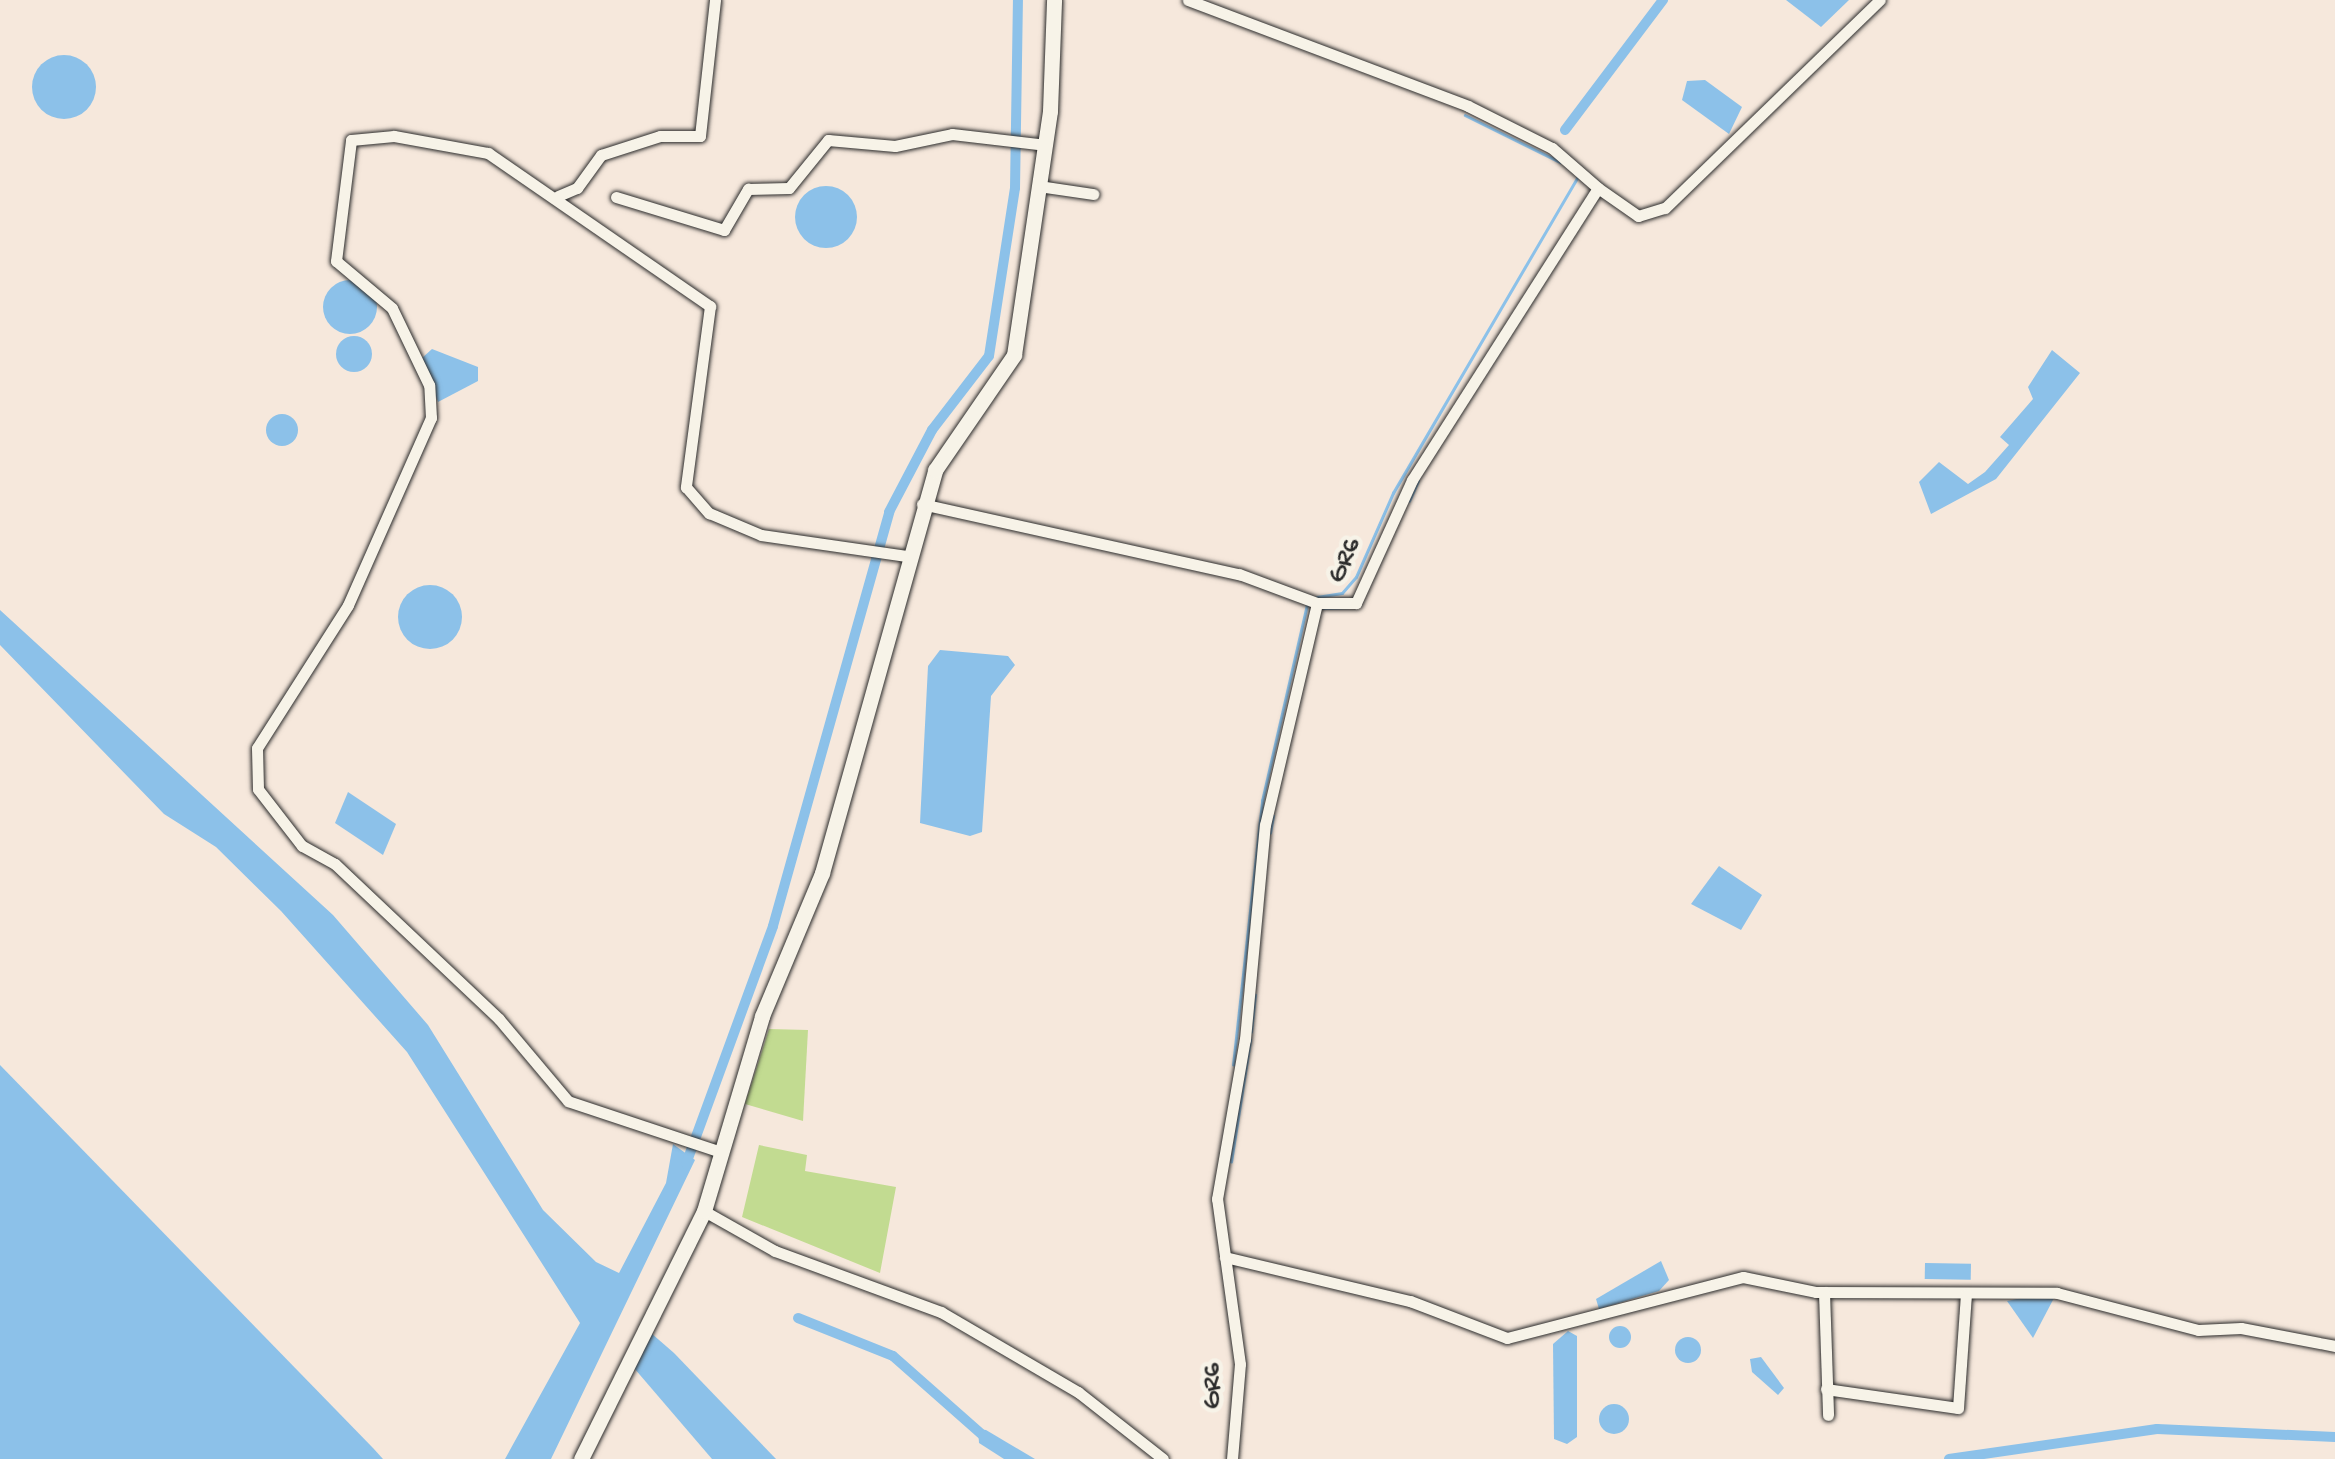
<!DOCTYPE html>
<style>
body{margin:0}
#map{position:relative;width:2335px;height:1459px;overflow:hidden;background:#f6e8dc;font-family:"Gochi Hand",sans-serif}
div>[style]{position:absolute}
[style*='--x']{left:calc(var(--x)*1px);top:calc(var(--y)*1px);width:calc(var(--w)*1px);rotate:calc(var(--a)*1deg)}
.green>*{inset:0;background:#c2db91}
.water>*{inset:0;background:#8cc1e9;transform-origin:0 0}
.round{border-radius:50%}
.stream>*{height:2.5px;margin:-1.25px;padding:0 1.25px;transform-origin:1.25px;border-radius:1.25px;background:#8cc1e9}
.canal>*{height:10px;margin:-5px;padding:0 5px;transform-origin:5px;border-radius:5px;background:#8cc1e9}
.roads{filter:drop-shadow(0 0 2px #2b2b2b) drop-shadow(0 0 2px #2b2b2b)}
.minor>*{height:11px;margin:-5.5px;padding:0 5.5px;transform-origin:5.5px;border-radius:5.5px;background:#f7f3e8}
.secondary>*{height:15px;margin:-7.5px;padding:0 7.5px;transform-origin:7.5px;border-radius:7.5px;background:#f7f3e8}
span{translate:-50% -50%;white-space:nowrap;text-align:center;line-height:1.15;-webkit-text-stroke:9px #f7f3e8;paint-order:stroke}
.street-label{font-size:28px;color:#2b2b2b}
</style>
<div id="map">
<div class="green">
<div style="clip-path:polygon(769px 1029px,808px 1030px,803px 1121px,745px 1104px)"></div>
<div style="clip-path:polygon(759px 1145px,807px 1155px,805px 1171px,896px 1187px,880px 1273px,742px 1217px)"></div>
</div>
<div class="water">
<div style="clip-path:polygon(1786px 0,1849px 0,1821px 27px)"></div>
<div class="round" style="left:32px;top:55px;width:64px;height:64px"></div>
<div style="clip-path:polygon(1705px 80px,1742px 107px,1729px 134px,1682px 100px,1687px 81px)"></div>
<div class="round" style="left:795px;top:186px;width:62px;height:62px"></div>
<div class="round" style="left:323px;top:280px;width:54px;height:54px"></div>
<div class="round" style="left:336px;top:336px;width:36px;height:36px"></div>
<div style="clip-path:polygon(432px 349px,478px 367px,478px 381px,438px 402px,422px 358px)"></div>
<div style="clip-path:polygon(2052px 350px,2080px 373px,1996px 479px,1931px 514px,1919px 482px,1939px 462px,1968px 484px,1985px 472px,2009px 445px,2000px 437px,2033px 399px,2028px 387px)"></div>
<div class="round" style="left:266px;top:414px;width:32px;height:32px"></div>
<div class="round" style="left:398px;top:585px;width:64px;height:64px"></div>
<div style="clip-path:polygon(0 610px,333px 915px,428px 1025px,543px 1210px,596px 1262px,619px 1273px,666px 1183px,673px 1144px,695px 1160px,551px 1459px,505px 1459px,580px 1323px,407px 1052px,281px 911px,216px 847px,164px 814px,0 645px)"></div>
<div style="clip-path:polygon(940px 650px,1008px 656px,1015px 665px,991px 696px,982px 832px,970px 836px,920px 823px,928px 666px)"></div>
<div style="clip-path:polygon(348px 792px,396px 824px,383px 855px,335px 823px)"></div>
<div style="clip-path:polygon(1719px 866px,1762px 895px,1741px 930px,1691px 904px)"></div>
<div style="clip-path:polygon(0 1065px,373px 1448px,383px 1459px,0 1459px)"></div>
<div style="clip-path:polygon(1661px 1261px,1669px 1280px,1659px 1291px,1599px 1309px,1596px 1299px)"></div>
<div style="left:1925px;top:1263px;width:46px;height:16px;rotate:1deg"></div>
<div style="clip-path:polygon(2047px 1293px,2054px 1298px,2033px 1338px,2007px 1301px)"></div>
<div class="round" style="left:1609px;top:1326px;width:22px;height:22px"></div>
<div style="clip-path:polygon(1568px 1331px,1577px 1336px,1577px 1437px,1567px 1444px,1554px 1439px,1553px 1344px)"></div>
<div style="clip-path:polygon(651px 1333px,674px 1353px,776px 1459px,712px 1459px,634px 1368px)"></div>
<div class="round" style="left:1675px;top:1337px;width:26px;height:26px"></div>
<div style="clip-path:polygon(1761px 1357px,1784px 1388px,1778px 1395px,1752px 1372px,1750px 1359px)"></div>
<div class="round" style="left:1599px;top:1404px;width:30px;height:30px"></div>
<div style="clip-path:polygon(978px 1429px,986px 1430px,1035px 1459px,1004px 1459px,979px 1443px)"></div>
</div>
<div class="stream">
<div style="--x:1465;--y:115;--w:106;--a:26.3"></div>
<div style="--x:1409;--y:501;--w:22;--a:-66"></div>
<div style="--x:1317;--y:597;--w:25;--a:-9"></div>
<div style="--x:1342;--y:593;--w:21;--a:-49"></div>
<div style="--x:1356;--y:577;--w:92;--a:-66.2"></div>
<div style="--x:1393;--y:493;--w:366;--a:-59.7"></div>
<div style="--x:1323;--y:608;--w:33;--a:-2"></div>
<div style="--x:1270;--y:833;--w:17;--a:-80"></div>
<div style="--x:1251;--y:1032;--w:37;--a:-84"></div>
<div style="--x:1233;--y:1065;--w:266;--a:-83.7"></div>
<div style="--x:1262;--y:801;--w:202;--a:-77.1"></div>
<div style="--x:1231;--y:1162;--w:123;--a:-81.1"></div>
</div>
<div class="canal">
<div style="--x:1565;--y:130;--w:163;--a:-53"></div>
<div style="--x:686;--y:1164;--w:253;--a:-69.9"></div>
<div style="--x:773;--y:926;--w:430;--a:-74.3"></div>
<div style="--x:889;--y:512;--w:93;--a:-62.3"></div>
<div style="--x:932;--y:430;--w:93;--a:-52.4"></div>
<div style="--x:989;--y:356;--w:170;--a:-81.2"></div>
<div style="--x:1015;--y:188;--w:188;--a:-89.1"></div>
<div style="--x:798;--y:1318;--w:102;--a:21.8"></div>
<div style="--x:893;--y:1356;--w:125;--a:41.4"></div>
<div style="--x:1949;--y:1459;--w:210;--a:-8.2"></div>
<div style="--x:2157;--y:1429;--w:178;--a:2.6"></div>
</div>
<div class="roads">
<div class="minor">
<div style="--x:1188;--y:0;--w:299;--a:20.7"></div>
<div style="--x:1468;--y:106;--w:94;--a:26.6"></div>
<div style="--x:1552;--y:148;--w:61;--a:41"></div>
<div style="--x:1039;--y:186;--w:55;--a:8.4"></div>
<div style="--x:558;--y:196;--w:21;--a:-23"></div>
<div style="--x:577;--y:188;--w:41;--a:-54"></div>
<div style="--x:601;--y:155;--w:62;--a:-17.9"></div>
<div style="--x:660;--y:136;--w:40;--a:0"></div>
<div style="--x:700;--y:136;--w:137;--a:-83.7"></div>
<div style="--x:616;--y:197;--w:113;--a:17"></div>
<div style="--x:724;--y:230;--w:48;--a:-59.7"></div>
<div style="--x:748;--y:189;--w:41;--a:-1.4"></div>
<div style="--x:789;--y:188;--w:62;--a:-50.9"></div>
<div style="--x:828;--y:140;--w:67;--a:5.1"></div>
<div style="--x:895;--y:146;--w:58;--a:-11.9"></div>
<div style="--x:952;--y:134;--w:95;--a:6.7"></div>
<div style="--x:922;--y:504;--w:325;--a:12.5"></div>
<div style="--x:1239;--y:574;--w:83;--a:20.4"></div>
<div style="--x:721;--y:1152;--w:161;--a:-161.6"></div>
<div style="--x:568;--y:1101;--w:107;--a:-130.1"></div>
<div style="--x:499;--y:1019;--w:226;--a:-136.6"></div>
<div style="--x:335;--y:864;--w:38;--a:-151"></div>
<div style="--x:302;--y:846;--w:72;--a:-127.7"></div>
<div style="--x:258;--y:789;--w:41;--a:-91.4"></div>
<div style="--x:257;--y:748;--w:169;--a:-57.5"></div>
<div style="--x:348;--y:605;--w:205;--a:-66.1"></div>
<div style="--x:431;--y:418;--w:33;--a:-93"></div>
<div style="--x:429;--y:385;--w:85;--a:-115.7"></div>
<div style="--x:392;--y:308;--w:73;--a:-140"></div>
<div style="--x:336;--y:261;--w:122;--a:-82.9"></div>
<div style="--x:351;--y:140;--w:43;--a:-5.3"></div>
<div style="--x:394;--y:136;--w:96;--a:10.3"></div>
<div style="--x:488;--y:153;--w:270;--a:34.6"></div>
<div style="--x:710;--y:306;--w:183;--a:97.6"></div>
<div style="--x:686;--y:487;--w:35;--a:49"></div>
<div style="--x:709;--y:513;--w:56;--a:22.9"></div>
<div style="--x:761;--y:535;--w:147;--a:8.2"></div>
<div style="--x:704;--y:1211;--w:81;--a:29.4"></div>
<div style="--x:775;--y:1251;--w:177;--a:20.2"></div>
<div style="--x:941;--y:1312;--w:159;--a:30.3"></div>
<div style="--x:1078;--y:1392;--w:108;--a:38.2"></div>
<div style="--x:1225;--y:1257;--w:190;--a:13.4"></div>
<div style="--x:1410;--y:1301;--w:104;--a:20.9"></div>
<div style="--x:1507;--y:1338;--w:244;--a:-14.5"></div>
<div style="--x:1743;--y:1277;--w:75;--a:11.6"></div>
<div style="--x:1816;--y:1292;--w:241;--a:0.2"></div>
<div style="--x:2057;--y:1293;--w:146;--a:14.7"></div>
<div style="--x:2198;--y:1330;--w:43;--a:-2.7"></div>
<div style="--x:2241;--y:1328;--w:96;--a:10.8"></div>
<div style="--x:1824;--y:1292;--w:123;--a:88.1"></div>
<div style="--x:1826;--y:1389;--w:133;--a:8.2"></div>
<div style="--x:1958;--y:1408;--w:114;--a:-86"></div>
<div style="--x:1232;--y:1459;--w:95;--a:-85.2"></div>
<div style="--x:1240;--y:1364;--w:167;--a:-97.9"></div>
<div style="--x:1217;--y:1199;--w:162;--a:-80.1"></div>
<div style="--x:1245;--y:1039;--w:215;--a:-84.7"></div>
<div style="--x:1265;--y:825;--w:228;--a:-76.8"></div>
<div style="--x:1317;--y:603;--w:39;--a:0"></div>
<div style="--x:1356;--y:603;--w:135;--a:-65.5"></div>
<div style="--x:1412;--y:480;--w:346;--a:-57.5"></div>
<div style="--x:1598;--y:188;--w:49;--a:35"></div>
<div style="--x:1638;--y:216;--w:28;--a:-17"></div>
<div style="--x:1665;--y:208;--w:299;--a:-44.1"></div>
</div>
<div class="secondary">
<div style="--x:581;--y:1459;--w:277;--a:-63.6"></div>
<div style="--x:704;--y:1211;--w:203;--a:-73.4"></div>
<div style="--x:762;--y:1016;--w:155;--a:-67.2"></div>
<div style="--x:822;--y:873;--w:419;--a:-74.3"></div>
<div style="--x:935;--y:470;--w:140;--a:-55.5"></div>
<div style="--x:1014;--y:355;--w:247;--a:-81.6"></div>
<div style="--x:1050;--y:111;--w:111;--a:-87.9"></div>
</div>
</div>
<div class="street-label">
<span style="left:1346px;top:561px;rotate:-67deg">GR6</span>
<span style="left:1214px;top:1386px;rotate:-91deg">GR6</span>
</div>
</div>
